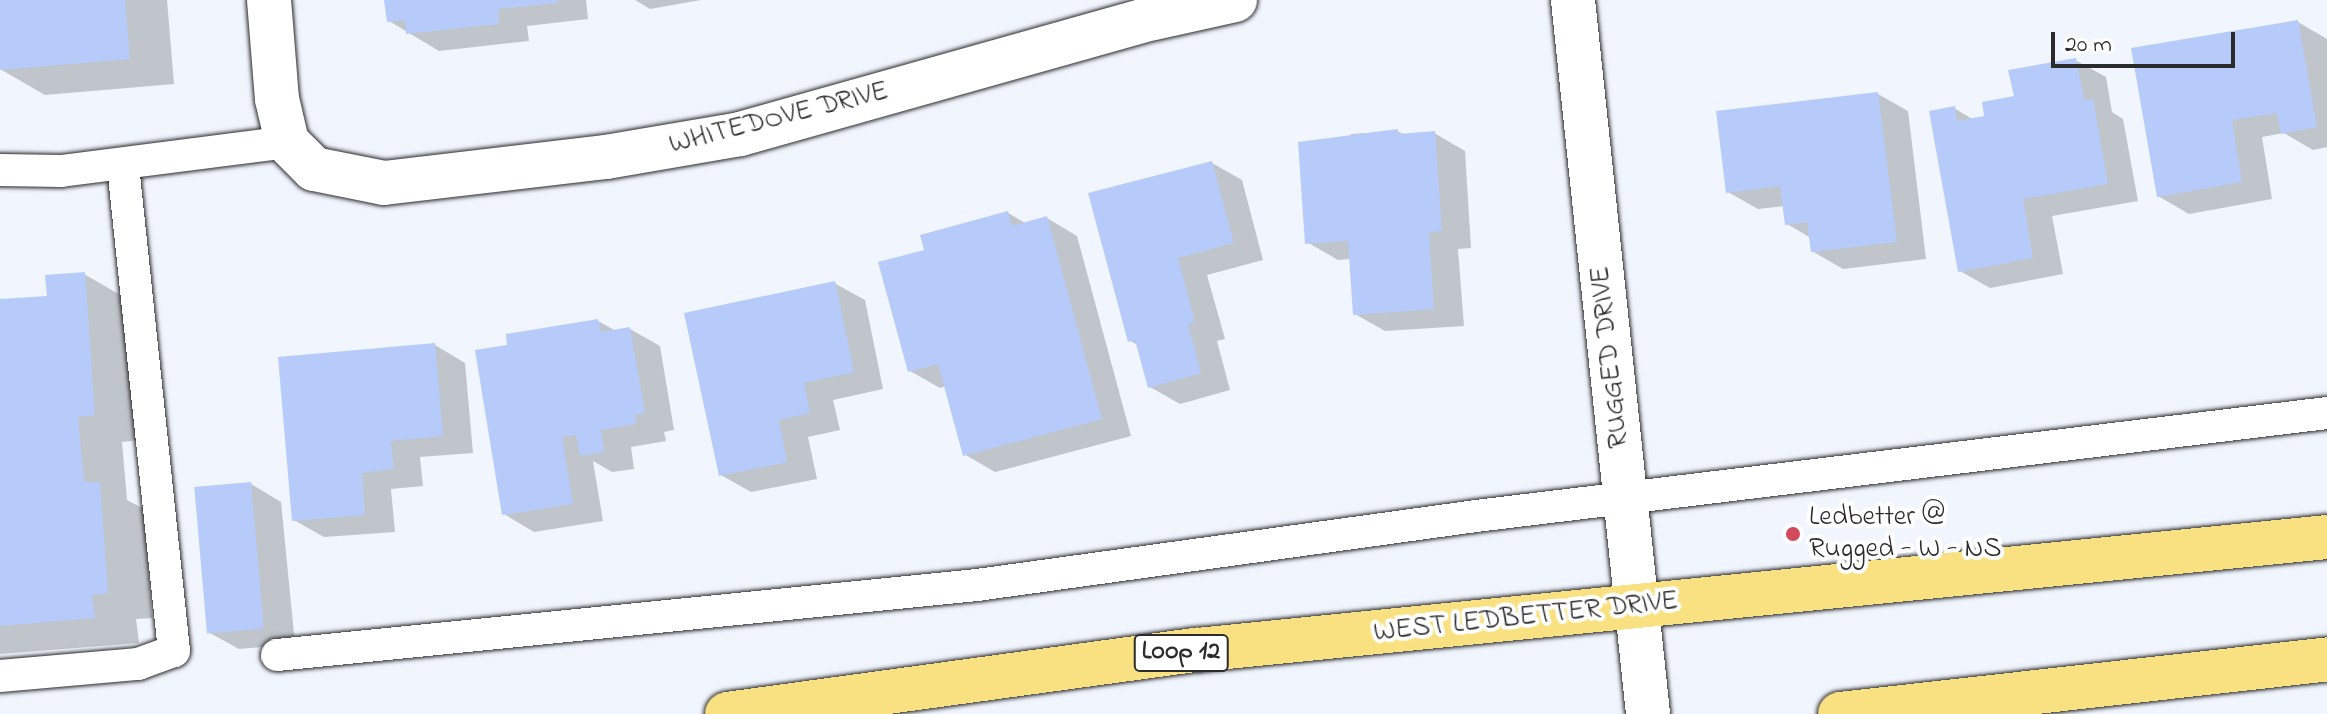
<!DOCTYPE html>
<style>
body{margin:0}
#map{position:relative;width:2327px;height:714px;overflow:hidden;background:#f1f5fe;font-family:"Indie Flower",sans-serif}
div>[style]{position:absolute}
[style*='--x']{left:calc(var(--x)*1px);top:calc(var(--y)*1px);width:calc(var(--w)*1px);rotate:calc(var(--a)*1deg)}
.shadow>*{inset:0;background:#0003}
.building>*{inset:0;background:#b7cbfa;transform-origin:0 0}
.roads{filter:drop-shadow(0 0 2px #2b2b2b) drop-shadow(0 0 2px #2b2b2b)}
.service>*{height:32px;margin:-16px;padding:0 16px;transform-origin:16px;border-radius:16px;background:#fff}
.minor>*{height:44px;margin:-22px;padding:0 22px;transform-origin:22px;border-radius:22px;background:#fff}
.tertiary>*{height:44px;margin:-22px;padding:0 22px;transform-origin:22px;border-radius:22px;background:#fff}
.primary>*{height:44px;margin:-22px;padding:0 22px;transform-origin:22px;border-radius:22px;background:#f9e181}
.dots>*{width:22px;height:22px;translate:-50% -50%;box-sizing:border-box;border:4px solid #fff;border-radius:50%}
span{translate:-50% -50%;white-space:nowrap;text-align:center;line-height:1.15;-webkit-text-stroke:8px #fff;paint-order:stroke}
.shield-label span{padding:2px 6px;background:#fff;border:2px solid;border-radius:6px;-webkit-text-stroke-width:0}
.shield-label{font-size:26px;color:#2b2b2b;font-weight:700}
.street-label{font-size:28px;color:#2b2b2b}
.poi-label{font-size:28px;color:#2b2b2b}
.left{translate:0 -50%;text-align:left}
.scale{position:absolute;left:2051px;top:32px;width:184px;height:36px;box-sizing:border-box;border:4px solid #2b2b2b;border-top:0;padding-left:10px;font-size:24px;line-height:28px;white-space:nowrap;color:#2b2b2b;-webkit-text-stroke:6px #fff;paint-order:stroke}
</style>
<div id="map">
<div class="shadow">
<div style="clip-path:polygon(0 0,167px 0,174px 84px,45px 95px,0 69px)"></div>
<div style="clip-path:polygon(386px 0,586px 0,588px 19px,527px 26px,529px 41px,439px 51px,389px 21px)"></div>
<div style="clip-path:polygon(635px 0,701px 0,650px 9px)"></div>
<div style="clip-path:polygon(2298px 22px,2327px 39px,2327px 147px,2313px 150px,2284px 133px,2262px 137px,2272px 199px,2189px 214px,2158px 196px)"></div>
<div style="clip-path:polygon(2075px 60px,2106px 77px,2112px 112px,2123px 119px,2138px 201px,2052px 216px,2063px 274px,1990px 288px,1960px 271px,1954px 108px,1974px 120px,1987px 117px)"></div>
<div style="clip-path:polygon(1878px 94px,1908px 111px,1926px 259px,1843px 269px,1812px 251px,1811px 238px,1787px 224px,1785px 206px,1758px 209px,1728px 192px)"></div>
<div style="clip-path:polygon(1397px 131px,1405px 135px,1434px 133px,1465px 151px,1471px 248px,1458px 249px,1464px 326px,1385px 331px,1355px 314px,1351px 259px,1338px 260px,1307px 242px,1351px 134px)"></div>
<div style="clip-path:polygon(1212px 163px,1242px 180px,1263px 260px,1207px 275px,1225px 339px,1217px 341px,1230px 390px,1180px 404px,1150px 387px,1139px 346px,1129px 340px)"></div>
<div style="clip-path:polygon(1008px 213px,1027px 224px,1047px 218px,1077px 236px,1131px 436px,995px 472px,964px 454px,946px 386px,940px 388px,910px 371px,926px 251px)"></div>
<div style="clip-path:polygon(84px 274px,129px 300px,139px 440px,122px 442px,127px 500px,144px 509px,152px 618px,136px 619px,139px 643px,0 654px,0 301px,49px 297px)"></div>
<div style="clip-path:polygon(834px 283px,865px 300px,883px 389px,833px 400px,840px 430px,808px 437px,817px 479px,751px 492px,721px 475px)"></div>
<div style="clip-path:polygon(598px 321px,616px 331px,630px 329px,660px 346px,674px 430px,664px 432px,666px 441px,631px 447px,634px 469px,612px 472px,593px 461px,603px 521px,534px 532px,504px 514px,509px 347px)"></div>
<div style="clip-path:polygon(435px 345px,465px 363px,473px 453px,420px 457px,423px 486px,391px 489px,395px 532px,324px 537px,294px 520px)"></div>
<div style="clip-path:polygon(251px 484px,281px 502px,295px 644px,239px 649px,208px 632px)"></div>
</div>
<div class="building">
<div style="clip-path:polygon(0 0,125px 0,130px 59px,0 70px)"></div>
<div style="clip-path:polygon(384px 0,558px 0,558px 3px,498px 9px,499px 24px,406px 34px,405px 20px,387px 22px)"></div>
<div style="clip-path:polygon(2298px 20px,2317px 127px,2281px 134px,2277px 113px,2232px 120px,2242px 182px,2157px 197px,2131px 48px)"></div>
<div style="clip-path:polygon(2076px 58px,2084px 100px,2093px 99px,2108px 184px,2023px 199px,2033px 258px,1958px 272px,1929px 111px,1955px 106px,1957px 121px,1984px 116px,1982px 102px,2014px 96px,2008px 70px)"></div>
<div style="clip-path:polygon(1878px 92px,1897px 242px,1811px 252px,1807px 222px,1785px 225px,1780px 186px,1726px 193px,1716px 111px)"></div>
<div style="clip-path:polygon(1398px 129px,1398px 134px,1435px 131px,1442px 231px,1429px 233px,1434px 309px,1353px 315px,1348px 241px,1305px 244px,1298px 142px)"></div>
<div style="clip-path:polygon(1212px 161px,1234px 243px,1178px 258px,1195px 322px,1188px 324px,1201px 373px,1148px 388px,1135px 340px,1128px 342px,1088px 193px)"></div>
<div style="clip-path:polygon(1008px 211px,1012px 226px,1047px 216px,1102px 419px,963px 456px,938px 364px,908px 372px,878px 262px,924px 250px,920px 235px)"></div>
<div style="clip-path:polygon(85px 272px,95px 415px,78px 417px,84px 482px,100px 482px,108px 593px,92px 595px,95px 618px,0 626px,0 299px,47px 296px,45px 275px)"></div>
<div style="clip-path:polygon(835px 281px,854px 372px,804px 383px,810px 413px,779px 420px,787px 462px,719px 476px,684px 313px)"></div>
<div style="clip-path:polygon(598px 319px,601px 332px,630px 327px,645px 413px,635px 415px,636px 424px,601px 430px,604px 452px,580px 456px,576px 435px,562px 437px,573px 504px,502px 515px,475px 350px,507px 345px,506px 334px)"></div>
<div style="clip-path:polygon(435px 343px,443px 436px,391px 441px,394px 469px,362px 473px,365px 515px,292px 521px,278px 357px)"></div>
<div style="left:251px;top:482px;width:147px;height:57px;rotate:85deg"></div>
</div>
<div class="roads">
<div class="service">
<div style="--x:0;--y:170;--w:61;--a:0.9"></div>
<div style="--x:61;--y:171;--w:228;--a:-7.3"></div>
<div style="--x:277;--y:655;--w:703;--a:-5.71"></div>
<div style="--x:977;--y:585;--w:504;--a:-7.87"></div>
<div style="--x:1476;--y:516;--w:857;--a:-6.9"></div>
<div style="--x:0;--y:676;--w:139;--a:-5"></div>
<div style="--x:138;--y:664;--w:38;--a:-20"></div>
<div style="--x:174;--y:651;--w:490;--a:-96"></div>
</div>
<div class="minor">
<div style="--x:269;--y:0;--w:99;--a:85.4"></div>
<div style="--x:277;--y:99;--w:44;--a:76.9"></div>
<div style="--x:287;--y:142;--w:38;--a:45"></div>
<div style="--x:314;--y:169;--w:71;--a:11.3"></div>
<div style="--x:384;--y:183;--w:224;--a:-6.7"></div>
<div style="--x:606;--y:157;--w:136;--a:-9.7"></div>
<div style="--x:740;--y:134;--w:430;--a:-15.7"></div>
<div style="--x:1154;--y:18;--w:83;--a:-12.5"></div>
</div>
<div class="tertiary">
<div style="--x:1573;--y:0;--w:718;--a:84"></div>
</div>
<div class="primary">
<div style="--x:727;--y:714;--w:474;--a:-7.8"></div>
<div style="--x:1197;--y:650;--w:1136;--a:-5.71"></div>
<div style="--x:1840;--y:714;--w:490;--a:-6.4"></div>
</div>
</div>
<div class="dots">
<div style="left:1793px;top:534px;background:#d1495b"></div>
</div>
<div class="shield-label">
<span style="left:1181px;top:653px">Loop 12</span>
</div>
<div class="street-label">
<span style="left:779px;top:119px;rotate:-14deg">WHITEDOVE DRIVE</span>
<span style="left:1611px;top:357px;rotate:-96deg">RUGGED DRIVE</span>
<span style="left:1526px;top:618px;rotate:-6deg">WEST LEDBETTER DRIVE</span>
</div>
<div class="poi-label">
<span class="left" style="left:1809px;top:534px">Ledbetter @<br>Rugged - W - NS</span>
</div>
<div class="scale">20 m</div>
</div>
